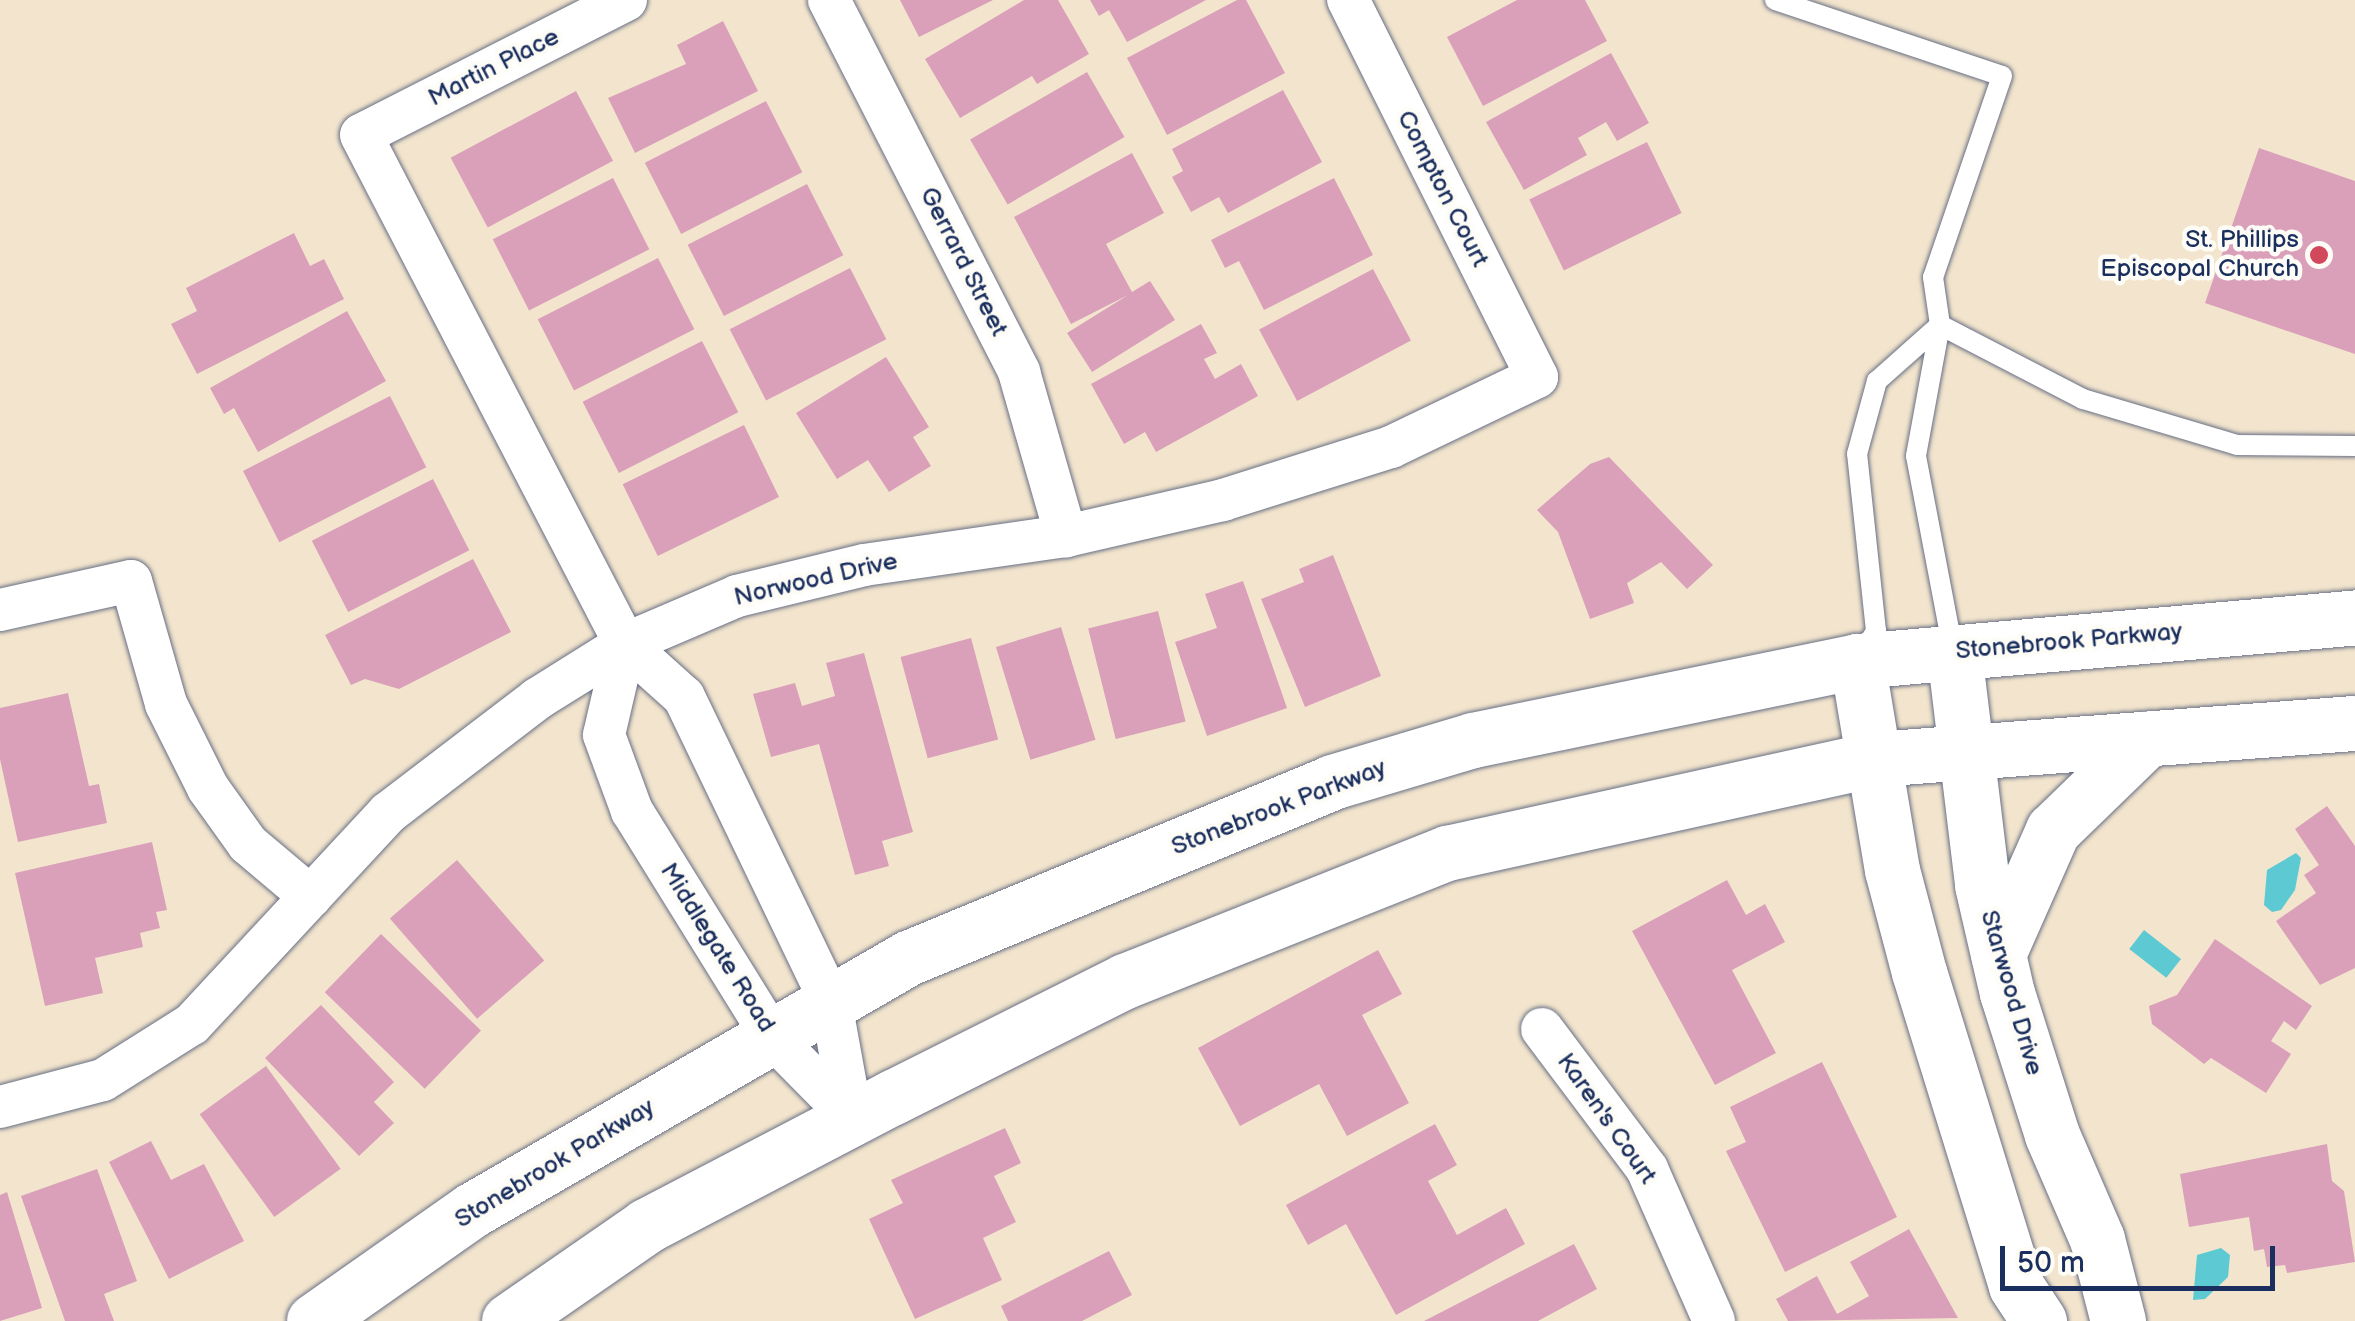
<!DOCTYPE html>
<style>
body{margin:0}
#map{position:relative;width:2355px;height:1321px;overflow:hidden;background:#f3e5cd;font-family:"Balsamiq Sans",sans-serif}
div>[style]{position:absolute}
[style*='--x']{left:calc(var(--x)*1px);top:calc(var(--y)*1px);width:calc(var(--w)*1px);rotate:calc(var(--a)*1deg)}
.water>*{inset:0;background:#5dcad3;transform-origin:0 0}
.building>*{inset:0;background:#daa0ba;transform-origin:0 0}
.roads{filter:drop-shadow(0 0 2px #676f85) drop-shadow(0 0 2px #676f85)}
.lane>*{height:20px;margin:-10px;padding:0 10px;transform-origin:10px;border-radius:10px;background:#fff}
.street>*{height:42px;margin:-21px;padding:0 21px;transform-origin:21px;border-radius:21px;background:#fff}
.secondary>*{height:55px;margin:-27.5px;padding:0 27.5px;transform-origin:27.5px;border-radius:27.5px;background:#fff}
.dots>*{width:28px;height:28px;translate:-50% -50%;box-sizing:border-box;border:5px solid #fdfcf7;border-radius:50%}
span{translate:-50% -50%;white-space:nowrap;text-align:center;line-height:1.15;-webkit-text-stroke:9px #fdfcf7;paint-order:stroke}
.street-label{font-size:25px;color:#1b2f5e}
.poi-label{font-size:25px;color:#1b2f5e}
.right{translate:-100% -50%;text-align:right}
.scale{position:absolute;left:2000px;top:1246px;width:275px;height:45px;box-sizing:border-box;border:5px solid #1b2f5e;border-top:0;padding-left:12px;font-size:30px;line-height:35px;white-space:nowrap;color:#1b2f5e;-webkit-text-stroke:8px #fdfcf7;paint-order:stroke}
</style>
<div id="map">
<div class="water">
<div style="clip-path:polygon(2296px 853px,2301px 858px,2295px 890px,2281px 910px,2272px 912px,2264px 905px,2267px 870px)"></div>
<div style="left:2144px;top:930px;width:47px;height:24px;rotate:38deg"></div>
<div style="clip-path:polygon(2221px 1248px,2230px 1255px,2228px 1277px,2205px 1299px,2193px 1300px,2197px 1255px)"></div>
</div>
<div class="building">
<div style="clip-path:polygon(900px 0,993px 0,919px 37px)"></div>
<div style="clip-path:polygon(1024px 0,1058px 0,1089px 54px,1037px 84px,1032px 76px,960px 118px,925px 59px)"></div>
<div style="clip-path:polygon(1090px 0,1206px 0,1127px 42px,1109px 10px,1099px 16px)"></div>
<div style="clip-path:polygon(1237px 0,1246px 0,1285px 73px,1167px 135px,1127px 58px)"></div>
<div style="clip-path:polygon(1517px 0,1585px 0,1607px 41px,1483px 106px,1447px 37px)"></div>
<div style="clip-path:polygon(723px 21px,758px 91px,635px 153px,608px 98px,686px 64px,677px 45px)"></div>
<div style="clip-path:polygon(1611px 53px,1649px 123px,1617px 141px,1606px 122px,1578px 138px,1587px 155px,1524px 190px,1486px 122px)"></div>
<div style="left:1087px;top:72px;width:75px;height:135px;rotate:60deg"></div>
<div style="clip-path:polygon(1283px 90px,1322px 162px,1228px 213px,1219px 197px,1191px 212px,1172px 177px,1183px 171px,1172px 149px)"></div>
<div style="left:576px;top:91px;width:79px;height:142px;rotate:62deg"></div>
<div style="left:766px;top:101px;width:80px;height:136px;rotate:63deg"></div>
<div style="left:1647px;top:142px;width:79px;height:131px;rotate:64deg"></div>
<div style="clip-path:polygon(2259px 148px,2355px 181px,2355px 354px,2205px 303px)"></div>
<div style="clip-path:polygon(1132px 153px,1164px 213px,1106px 244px,1132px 292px,1150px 281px,1175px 320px,1092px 372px,1067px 333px,1128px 295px,1071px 324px,1014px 217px)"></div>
<div style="left:613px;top:178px;width:80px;height:135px;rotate:63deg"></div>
<div style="clip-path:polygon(1334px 178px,1373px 255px,1264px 310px,1239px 261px,1225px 268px,1211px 240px)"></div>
<div style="left:807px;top:184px;width:80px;height:134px;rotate:63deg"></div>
<div style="clip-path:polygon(294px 233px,310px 266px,324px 259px,344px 299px,197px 374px,171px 324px,197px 311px,186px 288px)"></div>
<div style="left:658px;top:258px;width:80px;height:135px;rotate:63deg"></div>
<div style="left:850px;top:268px;width:80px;height:135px;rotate:63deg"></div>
<div style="left:1373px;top:269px;width:81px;height:129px;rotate:62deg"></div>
<div style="clip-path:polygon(347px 311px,386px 381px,258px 452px,234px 408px,224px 414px,210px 388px)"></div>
<div style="clip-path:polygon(1201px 324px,1217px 353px,1204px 359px,1215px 379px,1241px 364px,1258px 396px,1156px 452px,1145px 432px,1124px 444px,1091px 384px)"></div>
<div style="left:702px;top:341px;width:80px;height:134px;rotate:63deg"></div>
<div style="clip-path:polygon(886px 357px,929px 427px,913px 437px,931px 466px,889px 492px,868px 460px,837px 479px,796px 413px)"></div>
<div style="left:390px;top:396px;width:80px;height:165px;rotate:63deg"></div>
<div style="left:744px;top:425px;width:80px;height:135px;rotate:64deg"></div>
<div style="clip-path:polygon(1609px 457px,1713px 565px,1687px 589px,1661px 562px,1627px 583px,1634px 603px,1590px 619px,1558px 532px,1537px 510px,1590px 464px)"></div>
<div style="left:433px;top:479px;width:80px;height:136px;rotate:63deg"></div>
<div style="clip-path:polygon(1333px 555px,1381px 676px,1305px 707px,1261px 599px,1304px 582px,1299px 569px)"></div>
<div style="clip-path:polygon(473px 559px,511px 632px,399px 689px,365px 679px,351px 685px,325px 635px)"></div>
<div style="clip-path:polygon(1243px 581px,1287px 708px,1207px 736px,1175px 642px,1217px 628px,1205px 594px)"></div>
<div style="left:1158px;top:611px;width:114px;height:72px;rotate:76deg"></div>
<div style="left:1061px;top:627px;width:118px;height:68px;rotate:73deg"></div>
<div style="left:971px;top:638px;width:105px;height:73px;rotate:75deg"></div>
<div style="clip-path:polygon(864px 653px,913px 832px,882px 841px,889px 866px,855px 875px,819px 744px,771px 757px,753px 694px,795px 683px,802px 706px,835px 696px,826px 663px)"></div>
<div style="clip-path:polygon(68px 693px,89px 786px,99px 784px,107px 823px,18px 842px,0 759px,0 708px)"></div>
<div style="clip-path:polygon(2327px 806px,2355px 846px,2355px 968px,2320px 985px,2276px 921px,2316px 893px,2304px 875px,2319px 865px,2295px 829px)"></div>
<div style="clip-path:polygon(152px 842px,167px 910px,156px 912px,160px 928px,140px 933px,143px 947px,95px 958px,103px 993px,45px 1006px,15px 873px)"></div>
<div style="left:457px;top:860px;width:133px;height:89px;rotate:49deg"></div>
<div style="clip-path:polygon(1727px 880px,1746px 915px,1765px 904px,1785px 942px,1732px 970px,1776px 1053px,1715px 1085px,1632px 931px)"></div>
<div style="left:381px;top:934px;width:139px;height:81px;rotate:44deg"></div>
<div style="clip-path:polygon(2215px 939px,2312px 1006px,2296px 1030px,2284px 1021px,2271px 1041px,2291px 1054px,2266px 1093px,2211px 1058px,2204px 1064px,2152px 1024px,2149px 1006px,2177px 995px)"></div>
<div style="clip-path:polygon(1378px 950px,1402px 994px,1362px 1015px,1409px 1103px,1347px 1136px,1319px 1084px,1240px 1126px,1198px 1048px)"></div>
<div style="clip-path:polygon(321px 1005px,394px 1082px,374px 1102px,394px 1123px,359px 1156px,265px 1058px)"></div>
<div style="clip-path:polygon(1822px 1062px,1897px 1217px,1785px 1272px,1726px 1151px,1746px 1142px,1730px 1107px)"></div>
<div style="left:266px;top:1066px;width:127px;height:82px;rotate:54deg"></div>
<div style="clip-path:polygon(1435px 1124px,1457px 1165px,1428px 1181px,1457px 1235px,1506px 1208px,1525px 1244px,1396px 1315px,1346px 1224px,1308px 1245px,1286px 1205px)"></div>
<div style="clip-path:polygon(1005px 1128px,1021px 1163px,994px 1176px,1016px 1222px,983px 1238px,1002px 1280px,915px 1319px,869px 1219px,903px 1203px,891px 1180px)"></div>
<div style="clip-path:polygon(151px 1141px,171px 1180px,204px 1164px,244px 1241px,169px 1279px,109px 1162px)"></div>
<div style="clip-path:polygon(2327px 1144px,2332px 1181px,2344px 1191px,2355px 1262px,2287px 1273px,2285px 1265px,2267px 1267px,2264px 1249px,2254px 1251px,2249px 1217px,2189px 1227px,2180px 1174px)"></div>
<div style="clip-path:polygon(97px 1169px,137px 1281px,104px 1294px,114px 1321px,65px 1321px,21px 1196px)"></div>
<div style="clip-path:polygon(7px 1192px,42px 1308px,0 1321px,0 1195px)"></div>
<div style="clip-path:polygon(1909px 1229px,1958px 1318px,1788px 1321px,1776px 1299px,1817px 1276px,1837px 1314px,1869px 1296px,1850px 1262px)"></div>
<div style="clip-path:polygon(1574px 1244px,1597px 1289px,1538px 1321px,1424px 1321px)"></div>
<div style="clip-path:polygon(1109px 1251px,1132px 1295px,1082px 1321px,1008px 1321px,1001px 1306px)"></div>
</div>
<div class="roads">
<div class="lane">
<div style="--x:1775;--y:0;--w:239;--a:18.5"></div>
<div style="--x:2002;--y:76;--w:213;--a:108.9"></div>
<div style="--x:1933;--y:277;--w:49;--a:81.7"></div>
<div style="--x:1940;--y:325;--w:133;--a:100.4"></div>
<div style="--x:1916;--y:456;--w:197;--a:79.2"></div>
<div style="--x:1940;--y:325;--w:161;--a:27.4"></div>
<div style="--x:2083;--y:399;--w:161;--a:16.6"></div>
<div style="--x:2237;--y:445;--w:118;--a:0.5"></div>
<div style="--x:1863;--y:652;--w:25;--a:-58"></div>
<div style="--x:1876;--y:631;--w:178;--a:-96.1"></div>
<div style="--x:1857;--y:454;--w:76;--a:-74.7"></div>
<div style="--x:1877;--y:381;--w:84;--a:-41.6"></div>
</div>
<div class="street">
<div style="--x:626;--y:0;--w:297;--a:153"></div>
<div style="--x:361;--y:135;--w:573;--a:62.59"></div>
<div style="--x:625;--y:644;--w:79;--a:41.9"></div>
<div style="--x:684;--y:697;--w:339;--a:64.3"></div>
<div style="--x:831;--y:1003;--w:117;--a:79.7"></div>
<div style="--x:829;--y:0;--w:418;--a:62.9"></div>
<div style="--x:1019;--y:372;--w:171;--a:74"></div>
<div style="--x:0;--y:610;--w:134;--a:-12.5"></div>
<div style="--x:131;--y:581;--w:128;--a:74.1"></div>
<div style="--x:166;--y:704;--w:94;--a:63.4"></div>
<div style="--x:208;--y:788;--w:69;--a:54.5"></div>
<div style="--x:248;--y:844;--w:82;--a:40.1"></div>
<div style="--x:625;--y:644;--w:93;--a:103"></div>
<div style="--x:604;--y:735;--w:81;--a:69.8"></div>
<div style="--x:632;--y:811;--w:266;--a:58.2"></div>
<div style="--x:772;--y:1037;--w:114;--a:45.4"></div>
<div style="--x:1542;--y:1029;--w:175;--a:53.1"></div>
<div style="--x:1647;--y:1169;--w:166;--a:66.2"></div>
<div style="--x:0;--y:1107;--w:106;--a:-14.7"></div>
<div style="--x:103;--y:1080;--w:105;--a:-32.2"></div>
<div style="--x:192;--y:1024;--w:288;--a:-47.1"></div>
<div style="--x:388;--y:813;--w:188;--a:-37.4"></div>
<div style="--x:537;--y:699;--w:104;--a:-32"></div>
<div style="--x:625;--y:644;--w:122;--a:-23.2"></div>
<div style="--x:737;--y:596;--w:131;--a:-13.7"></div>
<div style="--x:864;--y:565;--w:204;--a:-8.2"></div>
<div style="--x:1066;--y:536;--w:161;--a:-12.9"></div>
<div style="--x:1223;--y:500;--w:176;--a:-17.5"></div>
<div style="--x:1391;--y:447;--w:162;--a:-25.6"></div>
<div style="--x:1537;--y:377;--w:422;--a:-116.6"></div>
</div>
<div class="secondary">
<div style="--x:1954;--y:652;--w:235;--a:83.1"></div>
<div style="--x:1982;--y:885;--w:111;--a:77"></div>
<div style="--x:2007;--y:993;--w:149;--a:72.4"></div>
<div style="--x:2052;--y:1135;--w:113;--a:66.6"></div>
<div style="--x:2097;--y:1239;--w:85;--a:75.6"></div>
<div style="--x:1857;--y:661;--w:212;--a:80.5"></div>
<div style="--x:1892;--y:870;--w:106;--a:75.2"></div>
<div style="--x:1919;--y:972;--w:329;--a:72.8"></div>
<div style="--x:2016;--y:1286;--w:42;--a:56.7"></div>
<div style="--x:1998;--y:954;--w:136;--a:-66.1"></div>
<div style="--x:2053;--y:830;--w:131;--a:-44.1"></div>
<div style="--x:314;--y:1321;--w:193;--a:-35.1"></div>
<div style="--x:472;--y:1210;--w:504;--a:-30.03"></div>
<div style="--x:908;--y:958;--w:459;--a:-22.5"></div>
<div style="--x:1332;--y:782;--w:147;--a:-16.6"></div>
<div style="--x:1473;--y:740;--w:392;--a:-11.6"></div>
<div style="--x:1857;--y:661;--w:500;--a:-5"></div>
<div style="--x:509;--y:1321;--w:167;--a:-34.7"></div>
<div style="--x:646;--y:1226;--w:279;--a:-27.6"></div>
<div style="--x:893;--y:1097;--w:259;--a:-26.6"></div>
<div style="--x:1125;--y:981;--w:347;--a:-21.7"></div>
<div style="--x:1447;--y:853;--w:438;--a:-12.4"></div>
<div style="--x:1875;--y:759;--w:481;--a:-4.3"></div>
</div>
</div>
<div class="dots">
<div style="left:2319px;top:255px;background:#d1495b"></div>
</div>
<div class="street-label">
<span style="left:494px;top:68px;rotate:-27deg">Martin Place</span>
<span style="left:1442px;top:189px;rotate:63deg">Compton Court</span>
<span style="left:963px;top:262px;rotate:63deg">Gerrard Street</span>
<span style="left:816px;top:580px;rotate:-13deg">Norwood Drive</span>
<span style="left:2069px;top:642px;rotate:-5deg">Stonebrook Parkway</span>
<span style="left:1279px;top:808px;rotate:-21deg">Stonebrook Parkway</span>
<span style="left:717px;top:948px;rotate:58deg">Middlegate Road</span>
<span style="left:2011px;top:993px;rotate:74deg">Starwood Drive</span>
<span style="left:1606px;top:1119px;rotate:55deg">Karen's Court</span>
<span style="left:555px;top:1164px;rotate:-31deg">Stonebrook Parkway</span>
</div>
<div class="poi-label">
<span class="right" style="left:2299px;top:255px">St. Phillips<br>Episcopal Church</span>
</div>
<div class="scale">50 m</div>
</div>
